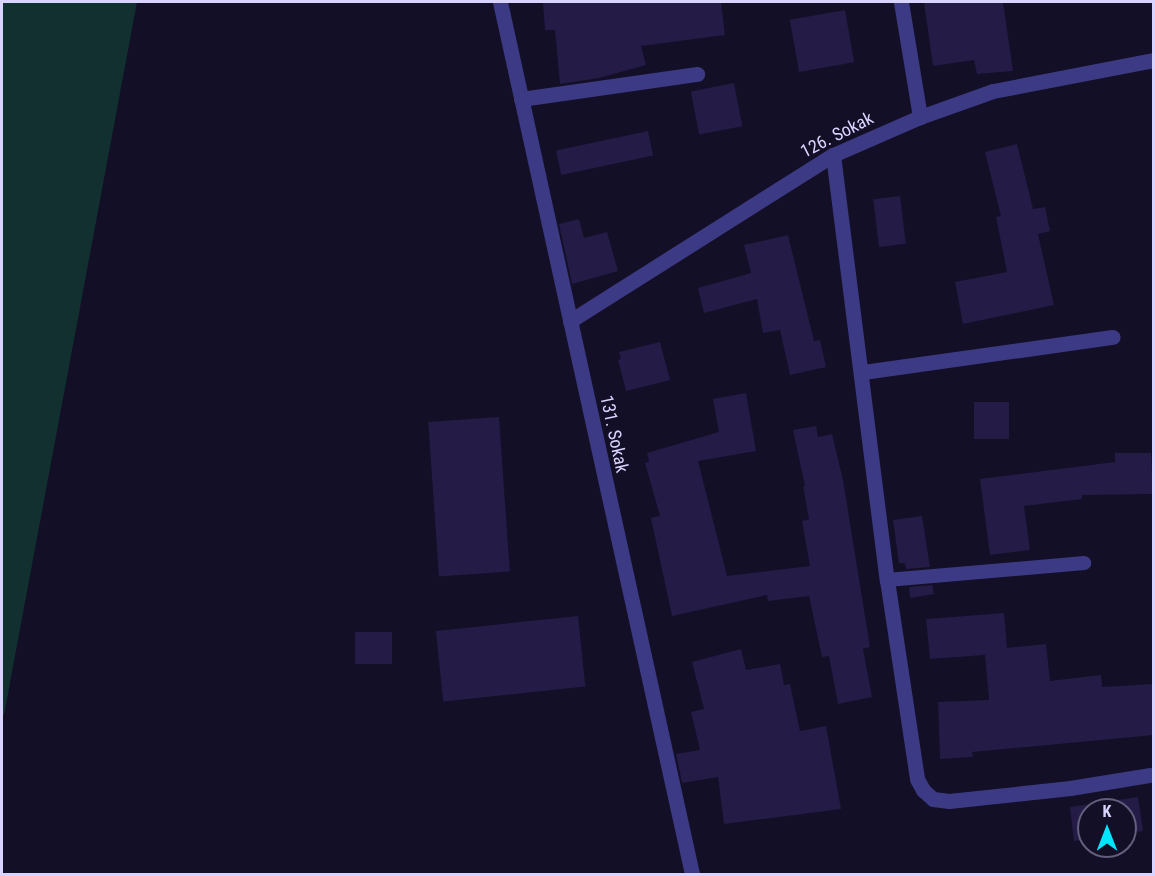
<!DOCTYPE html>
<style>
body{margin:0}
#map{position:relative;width:1155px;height:876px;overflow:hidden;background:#130f26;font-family:"Roboto Condensed",sans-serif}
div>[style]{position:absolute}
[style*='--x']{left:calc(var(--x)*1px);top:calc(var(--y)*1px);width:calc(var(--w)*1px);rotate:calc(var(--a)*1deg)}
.green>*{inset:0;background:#12302f}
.building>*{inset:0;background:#241b47;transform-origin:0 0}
.service>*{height:14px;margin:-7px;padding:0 7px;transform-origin:7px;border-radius:7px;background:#3d3a85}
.minor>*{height:15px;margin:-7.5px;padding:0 7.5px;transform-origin:7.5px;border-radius:7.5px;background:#3d3a85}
span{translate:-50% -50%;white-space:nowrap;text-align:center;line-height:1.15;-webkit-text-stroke:6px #130f26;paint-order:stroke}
.street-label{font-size:18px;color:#d9d4ff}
.frame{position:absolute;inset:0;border:3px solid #d9d4ff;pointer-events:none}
.north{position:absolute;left:1077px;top:798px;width:60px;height:60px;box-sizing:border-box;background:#130f26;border:2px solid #625e7d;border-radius:50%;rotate:0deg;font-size:16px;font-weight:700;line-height:24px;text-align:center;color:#d9d4ff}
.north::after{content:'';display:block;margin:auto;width:21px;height:27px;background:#00e5ff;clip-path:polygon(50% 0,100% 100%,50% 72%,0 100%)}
</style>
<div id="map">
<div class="green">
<div style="clip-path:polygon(2px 2px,137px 2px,4px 715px,2px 716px)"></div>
</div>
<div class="building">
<div style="clip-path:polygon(543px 2px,721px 2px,725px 35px,641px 46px,646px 65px,599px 78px,560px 84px,555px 30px,545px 30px)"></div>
<div style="clip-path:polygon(924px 2px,1003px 2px,1013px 71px,977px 74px,974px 60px,933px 66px)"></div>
<div style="left:845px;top:10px;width:53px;height:56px;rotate:80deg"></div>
<div style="left:734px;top:83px;width:44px;height:44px;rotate:79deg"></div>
<div style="left:648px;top:131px;width:25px;height:94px;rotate:78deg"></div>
<div style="clip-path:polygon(1017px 144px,1033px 209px,1045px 207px,1050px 231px,1038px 234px,1054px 305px,963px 324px,955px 282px,1007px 272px,996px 217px,1001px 216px,985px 152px)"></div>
<div style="left:900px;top:196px;width:48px;height:27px;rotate:83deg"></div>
<div style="clip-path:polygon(579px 219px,584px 238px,607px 232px,618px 271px,572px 284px,559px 224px)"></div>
<div style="clip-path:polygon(788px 235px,814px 341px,820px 340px,826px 367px,790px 375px,780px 330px,763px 333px,757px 299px,704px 313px,698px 288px,751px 273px,744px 245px)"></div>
<div style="clip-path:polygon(660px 342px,670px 380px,626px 391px,618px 360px,621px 359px,619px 352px)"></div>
<div style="clip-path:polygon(746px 393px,756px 451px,698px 461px,727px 576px,810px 566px,802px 521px,809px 519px,803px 486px,805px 486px,793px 430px,816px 426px,818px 437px,832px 434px,843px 480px,870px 647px,863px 649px,872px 697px,838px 704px,829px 656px,822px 657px,809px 596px,768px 601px,767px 595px,672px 616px,651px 518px,660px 516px,645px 463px,649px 462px,647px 453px,719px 432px,713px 399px)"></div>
<div style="left:974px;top:402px;width:35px;height:37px"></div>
<div style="left:499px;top:417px;width:155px;height:71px;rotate:86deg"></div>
<div style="clip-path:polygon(1115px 453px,1151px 453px,1153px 494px,1082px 495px,1082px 499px,1024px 506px,1030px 550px,990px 555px,980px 479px,1115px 462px)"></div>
<div style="clip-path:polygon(922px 516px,930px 567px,906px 569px,905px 563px,899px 563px,893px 520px)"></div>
<div style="clip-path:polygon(932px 585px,934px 594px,910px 598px,909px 587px)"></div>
<div style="clip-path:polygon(1004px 613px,1007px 648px,1046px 644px,1050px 681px,1101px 675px,1102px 687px,1154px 684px,1154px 735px,972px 752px,973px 757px,940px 759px,938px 702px,989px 700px,985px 655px,930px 659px,926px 619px)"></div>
<div style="left:578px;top:616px;width:71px;height:143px;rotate:84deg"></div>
<div style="left:355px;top:632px;width:37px;height:32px"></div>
<div style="clip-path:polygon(741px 649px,746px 670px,780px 664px,784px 685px,790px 684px,800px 731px,826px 726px,841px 809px,724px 824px,718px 777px,682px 783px,676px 754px,700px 750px,691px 712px,704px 709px,692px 662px)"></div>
<div style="clip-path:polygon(1138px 797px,1143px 831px,1125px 834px,1125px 810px,1089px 810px,1089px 839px,1074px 841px,1070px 807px)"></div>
</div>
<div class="service">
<div style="--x:887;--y:580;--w:198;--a:-4.9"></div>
</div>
<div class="minor">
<div style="--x:500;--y:2;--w:893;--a:77.58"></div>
<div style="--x:901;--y:2;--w:117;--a:80.6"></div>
<div style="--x:521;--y:99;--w:178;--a:-8.1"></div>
<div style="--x:833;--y:155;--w:428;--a:82.8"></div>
<div style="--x:887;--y:580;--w:201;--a:81.4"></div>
<div style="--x:917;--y:779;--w:13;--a:61"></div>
<div style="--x:923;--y:790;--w:13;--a:42"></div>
<div style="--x:933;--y:799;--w:16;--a:7"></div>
<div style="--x:949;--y:801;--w:122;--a:-6.1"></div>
<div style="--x:1070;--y:788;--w:80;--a:-9.3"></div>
<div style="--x:570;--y:321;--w:311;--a:-32.3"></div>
<div style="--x:833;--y:155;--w:95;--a:-23.6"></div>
<div style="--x:920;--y:117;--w:77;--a:-19.6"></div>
<div style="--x:993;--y:91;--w:164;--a:-10.9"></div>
<div style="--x:863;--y:372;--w:252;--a:-8"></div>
</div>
<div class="street-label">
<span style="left:837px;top:135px;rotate:-27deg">126. Sokak</span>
<span style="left:614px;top:434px;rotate:78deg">131. Sokak</span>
</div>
<div class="frame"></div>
<div class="north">K</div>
</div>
